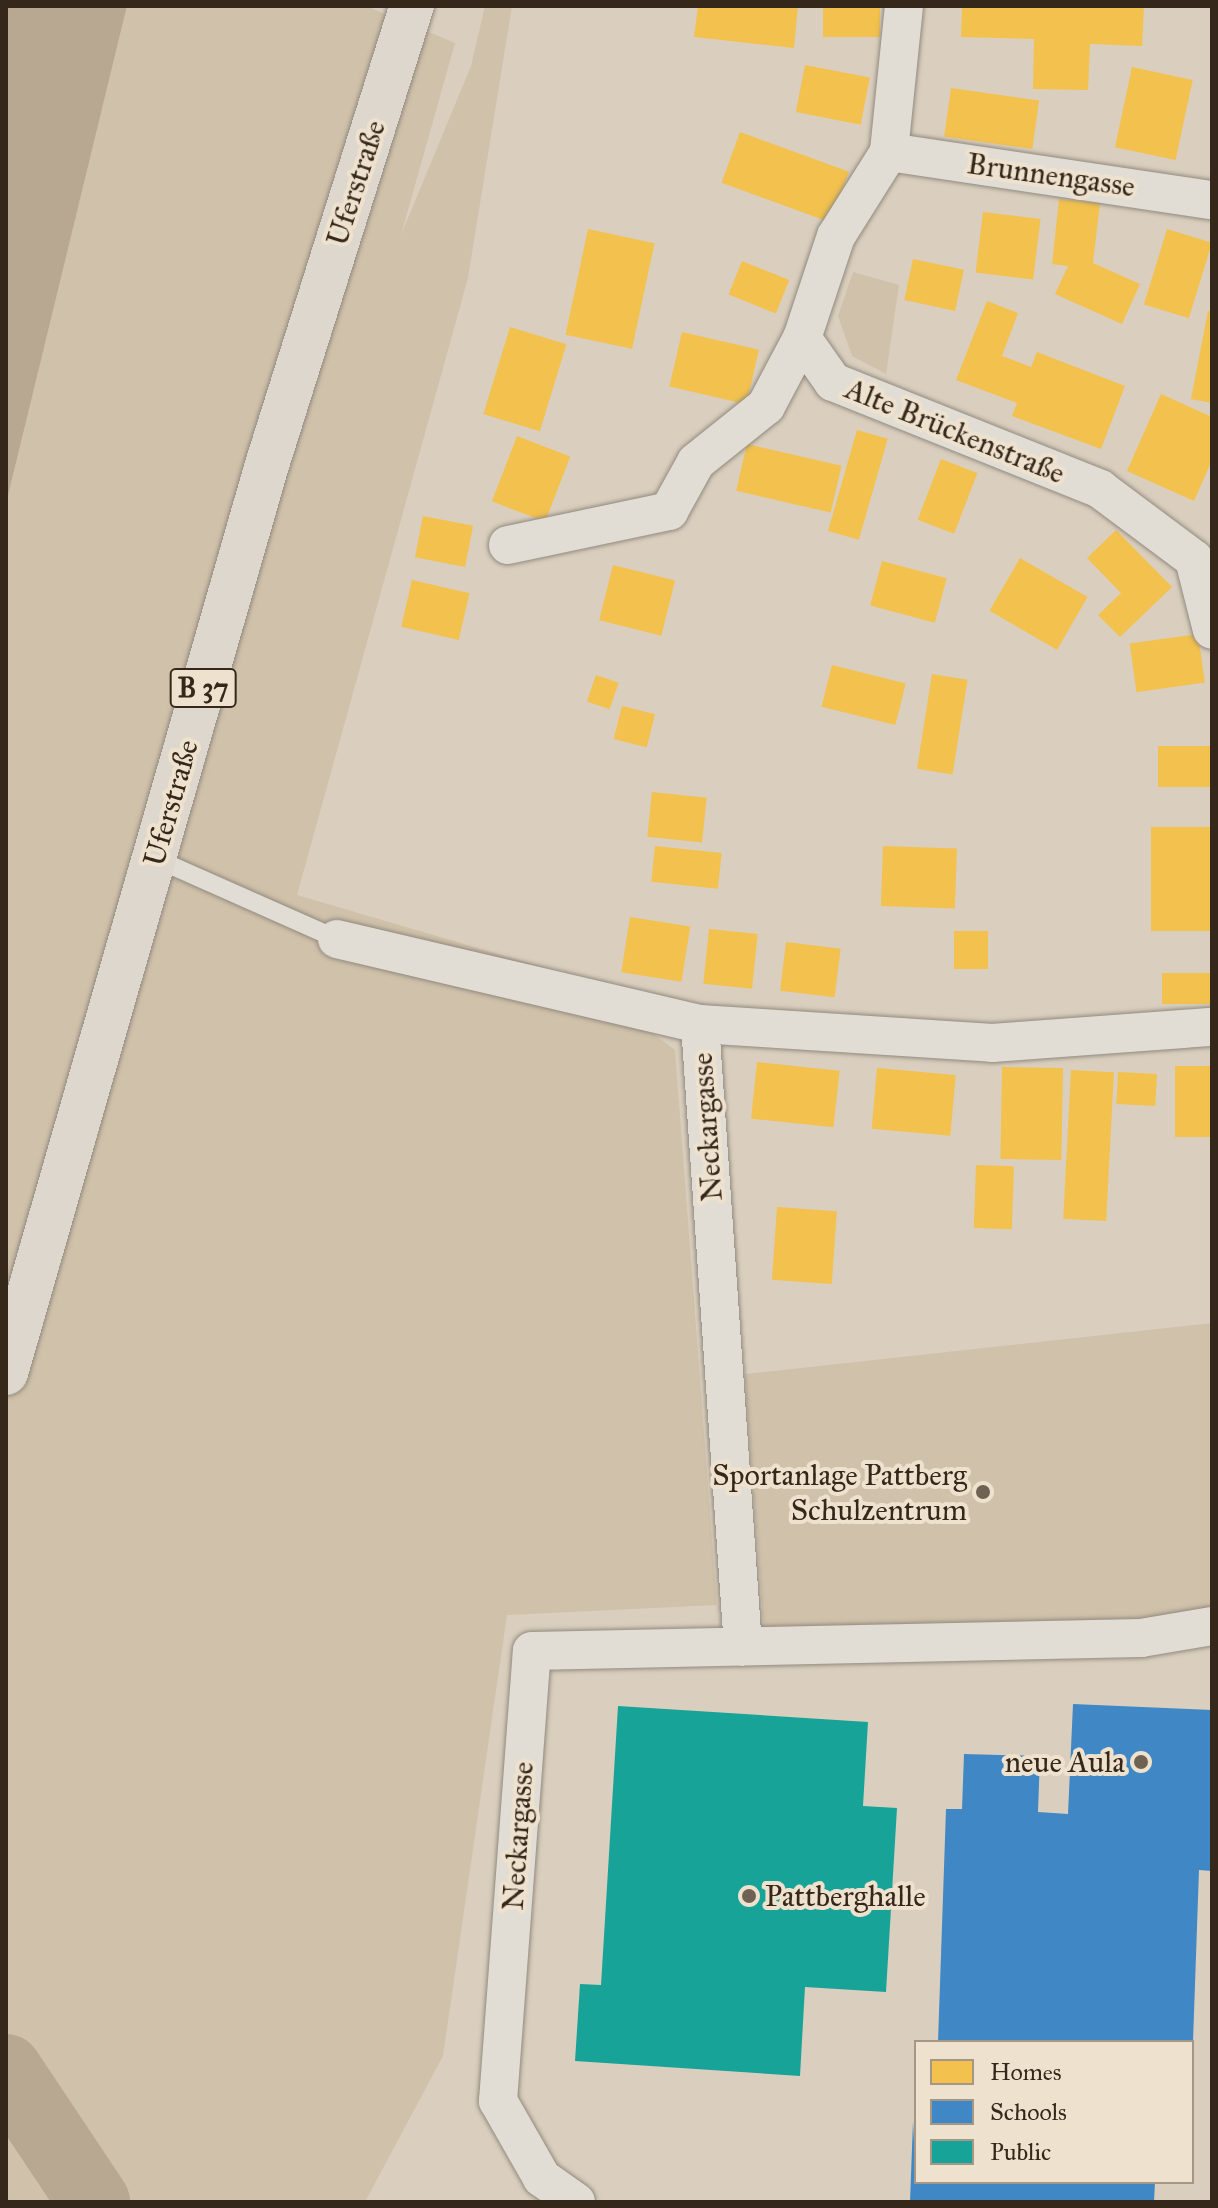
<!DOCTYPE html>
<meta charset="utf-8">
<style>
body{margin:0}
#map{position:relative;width:1218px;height:2208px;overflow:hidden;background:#dacfbe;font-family:"IM FELL Great Primer",serif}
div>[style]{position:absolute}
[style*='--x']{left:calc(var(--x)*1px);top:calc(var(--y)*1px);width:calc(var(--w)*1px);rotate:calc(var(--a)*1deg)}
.green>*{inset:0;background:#d0c1aa}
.water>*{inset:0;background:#b8a892}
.homes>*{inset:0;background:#f2c14e;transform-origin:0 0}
.schools>*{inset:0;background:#3f88c5}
.public>*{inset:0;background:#17a398}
.river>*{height:72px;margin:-36px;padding:0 36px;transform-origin:36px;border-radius:36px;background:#b8a892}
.roads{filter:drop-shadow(0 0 2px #918a7f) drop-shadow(0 0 2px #918a7f)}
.service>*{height:18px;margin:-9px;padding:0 9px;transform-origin:9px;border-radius:9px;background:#e2ddd4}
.minor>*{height:38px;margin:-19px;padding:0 19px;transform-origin:19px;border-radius:19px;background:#e2ddd4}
.primary>*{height:44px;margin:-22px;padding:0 22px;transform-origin:22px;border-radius:22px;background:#ddd7cd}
.dots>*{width:22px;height:22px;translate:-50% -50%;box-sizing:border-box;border:4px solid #eee2ce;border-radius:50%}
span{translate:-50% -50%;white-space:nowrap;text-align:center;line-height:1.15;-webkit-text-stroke:8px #eee2ce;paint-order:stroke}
.shield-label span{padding:2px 6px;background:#eee2ce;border:2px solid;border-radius:6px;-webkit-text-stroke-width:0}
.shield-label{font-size:28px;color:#35271a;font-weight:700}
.street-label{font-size:30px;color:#35271a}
.poi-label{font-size:30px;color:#35271a}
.right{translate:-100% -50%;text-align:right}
.left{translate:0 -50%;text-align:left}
.frame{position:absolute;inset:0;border:8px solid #35271a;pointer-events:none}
.legend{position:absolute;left:914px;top:2040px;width:280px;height:144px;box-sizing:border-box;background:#eee2ce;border:2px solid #a49786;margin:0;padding:10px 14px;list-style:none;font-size:24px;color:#35271a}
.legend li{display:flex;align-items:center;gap:16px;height:40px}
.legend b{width:40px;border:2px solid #a49786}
</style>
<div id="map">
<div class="green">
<div style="clip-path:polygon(127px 6px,366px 6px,455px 43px,401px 235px,471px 66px,485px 6px,512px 6px,468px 278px,297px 895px,577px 977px,675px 1050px,717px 1605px,507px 1615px,443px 2056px,365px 2202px,6px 2202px,6px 504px)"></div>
<div style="clip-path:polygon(853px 272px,899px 285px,886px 374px,852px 356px,838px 316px)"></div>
<div style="clip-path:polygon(1212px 1323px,1212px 1609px,1140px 1622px,764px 1631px,745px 1374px)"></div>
</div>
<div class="water">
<div style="clip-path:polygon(6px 6px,127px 6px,6px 504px)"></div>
</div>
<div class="homes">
<div style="clip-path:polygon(698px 6px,798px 6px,794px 48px,694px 37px)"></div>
<div style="left:823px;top:6px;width:57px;height:31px"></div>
<div style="clip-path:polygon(962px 6px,1144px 6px,1142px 46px,1090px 44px,1088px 90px,1033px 89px,1034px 39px,961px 37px)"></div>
<div style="left:805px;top:65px;width:66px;height:48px;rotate:11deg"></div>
<div style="left:1132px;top:67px;width:62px;height:82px;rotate:12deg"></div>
<div style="left:951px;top:88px;width:89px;height:49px;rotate:8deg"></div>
<div style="left:740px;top:132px;width:116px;height:54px;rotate:20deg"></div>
<div style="clip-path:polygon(1059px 199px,1100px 203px,1093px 263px,1140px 284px,1122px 324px,1055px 294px,1068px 266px,1052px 264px)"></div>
<div style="left:983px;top:212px;width:58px;height:61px;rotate:7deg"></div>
<div style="left:588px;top:229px;width:68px;height:108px;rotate:12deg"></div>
<div style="left:1167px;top:229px;width:47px;height:79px;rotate:17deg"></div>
<div style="left:913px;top:259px;width:52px;height:42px;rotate:12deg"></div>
<div style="left:742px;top:261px;width:51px;height:36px;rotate:22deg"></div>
<div style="clip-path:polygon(987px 301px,1018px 313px,1002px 356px,1031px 367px,1037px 352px,1125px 386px,1101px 449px,1012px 416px,1017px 403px,956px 380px)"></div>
<div style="clip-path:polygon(1208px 311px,1212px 312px,1212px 403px,1191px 399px)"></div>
<div style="left:510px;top:327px;width:59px;height:91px;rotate:17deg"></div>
<div style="left:682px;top:332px;width:79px;height:56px;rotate:13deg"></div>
<div style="clip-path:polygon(1161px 394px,1212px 417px,1212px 460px,1194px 501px,1127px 471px)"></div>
<div style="left:857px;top:430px;width:32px;height:105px;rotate:16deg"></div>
<div style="left:517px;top:436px;width:57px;height:70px;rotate:21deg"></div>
<div style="left:747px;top:444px;width:97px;height:48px;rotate:13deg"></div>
<div style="left:941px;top:459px;width:39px;height:65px;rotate:21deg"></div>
<div style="left:423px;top:516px;width:51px;height:42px;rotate:11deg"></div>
<div style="clip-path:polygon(1116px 530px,1172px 587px,1120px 637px,1098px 615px,1121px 593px,1087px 558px)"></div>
<div style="left:1020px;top:558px;width:78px;height:61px;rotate:30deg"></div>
<div style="left:882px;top:561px;width:67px;height:46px;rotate:15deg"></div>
<div style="left:613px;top:565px;width:64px;height:57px;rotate:14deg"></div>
<div style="left:412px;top:580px;width:59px;height:48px;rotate:13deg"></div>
<div style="left:1198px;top:634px;width:49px;height:69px;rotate:82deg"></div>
<div style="left:832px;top:665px;width:76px;height:43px;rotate:14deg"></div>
<div style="left:932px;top:674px;width:36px;height:96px;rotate:9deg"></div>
<div style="left:596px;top:675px;width:24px;height:28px;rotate:19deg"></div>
<div style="left:622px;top:706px;width:34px;height:34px;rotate:14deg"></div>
<div style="left:1212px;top:746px;width:41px;height:54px;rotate:90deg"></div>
<div style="left:652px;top:792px;width:55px;height:45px;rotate:6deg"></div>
<div style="left:1212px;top:827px;width:104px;height:61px;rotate:90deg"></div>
<div style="left:655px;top:846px;width:67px;height:36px;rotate:6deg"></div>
<div style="left:883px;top:846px;width:74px;height:60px;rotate:2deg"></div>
<div style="left:630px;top:917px;width:61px;height:56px;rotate:9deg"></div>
<div style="left:709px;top:929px;width:49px;height:55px;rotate:6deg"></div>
<div style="left:954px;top:931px;width:34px;height:38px"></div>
<div style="left:786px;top:942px;width:55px;height:49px;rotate:7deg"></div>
<div style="left:1212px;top:973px;width:31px;height:50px;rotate:90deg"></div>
<div style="left:757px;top:1062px;width:83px;height:57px;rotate:6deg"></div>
<div style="left:1212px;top:1066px;width:71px;height:37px;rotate:90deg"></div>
<div style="left:1002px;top:1067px;width:61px;height:92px;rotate:1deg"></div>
<div style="left:877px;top:1068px;width:79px;height:61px;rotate:5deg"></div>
<div style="left:1071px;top:1070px;width:43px;height:149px;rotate:3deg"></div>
<div style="left:1118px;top:1072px;width:39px;height:32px;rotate:3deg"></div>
<div style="left:976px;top:1165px;width:38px;height:63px;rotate:2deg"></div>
<div style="left:777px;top:1207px;width:60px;height:73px;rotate:4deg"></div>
</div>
<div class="schools">
<div style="clip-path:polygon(1073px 1704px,1212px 1710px,1212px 1871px,1199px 1870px,1193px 2042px,938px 2042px,946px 1809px,962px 1809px,964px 1754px,1040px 1756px,1038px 1812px,1068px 1814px)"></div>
<div style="clip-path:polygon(913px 2121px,916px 2182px,1155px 2182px,1154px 2202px,910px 2202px)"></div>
</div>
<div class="public">
<div style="clip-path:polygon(618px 1706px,868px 1722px,863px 1806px,897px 1808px,886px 1992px,805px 1987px,800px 2076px,575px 2061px,580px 1984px,601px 1985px)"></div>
</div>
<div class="river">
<div style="--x:6;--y:2070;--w:159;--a:56.3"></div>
</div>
<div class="roads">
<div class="service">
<div style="--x:159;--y:860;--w:195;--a:23.9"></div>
</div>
<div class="minor">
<div style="--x:904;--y:6;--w:147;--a:95.9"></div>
<div style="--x:889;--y:152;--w:99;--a:122.2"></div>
<div style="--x:836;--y:236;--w:108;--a:108.4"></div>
<div style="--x:802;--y:338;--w:54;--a:54.8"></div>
<div style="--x:833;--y:382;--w:288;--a:21.8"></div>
<div style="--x:1100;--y:489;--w:117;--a:36.7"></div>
<div style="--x:1194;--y:559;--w:73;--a:75.8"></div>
<div style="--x:889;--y:152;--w:327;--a:8.5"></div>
<div style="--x:508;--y:545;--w:165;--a:-11.9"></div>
<div style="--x:669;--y:511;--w:56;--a:-61.1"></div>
<div style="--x:696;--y:462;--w:90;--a:-38.7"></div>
<div style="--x:766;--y:406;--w:77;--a:-62.1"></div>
<div style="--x:337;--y:939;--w:373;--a:13.2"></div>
<div style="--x:700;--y:1024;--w:293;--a:3.7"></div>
<div style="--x:992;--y:1043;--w:221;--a:-4.2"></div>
<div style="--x:700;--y:1024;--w:624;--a:86.05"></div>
<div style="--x:576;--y:2202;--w:42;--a:-144.8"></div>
<div style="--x:542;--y:2178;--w:89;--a:-119.7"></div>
<div style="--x:498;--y:2101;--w:451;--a:-85.7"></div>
<div style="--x:532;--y:1651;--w:609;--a:-1.22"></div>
<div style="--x:1141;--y:1638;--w:72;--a:-9.6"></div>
</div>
<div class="primary">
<div style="--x:6;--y:1373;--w:942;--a:-73.97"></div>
<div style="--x:266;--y:468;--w:485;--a:-72.5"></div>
</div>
</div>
<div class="dots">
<div style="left:983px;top:1492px;background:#6f6253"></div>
<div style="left:1141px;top:1762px;background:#6f6253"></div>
<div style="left:749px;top:1896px;background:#6f6253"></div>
</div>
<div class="shield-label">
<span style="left:203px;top:688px">B 37</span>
</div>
<div class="street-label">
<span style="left:1051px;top:175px;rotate:8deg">Brunnengasse</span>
<span style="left:356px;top:183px;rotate:-72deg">Uferstraße</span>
<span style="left:955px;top:431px;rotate:22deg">Alte Brückenstraße</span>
<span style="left:171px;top:803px;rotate:-74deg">Uferstraße</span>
<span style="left:707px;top:1127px;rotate:-94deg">Neckargasse</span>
<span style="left:518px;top:1836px;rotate:-86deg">Neckargasse</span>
</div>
<div class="poi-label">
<span class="right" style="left:967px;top:1492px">Sportanlage Pattberg<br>Schulzentrum</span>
<span class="right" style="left:1125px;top:1762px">neue Aula</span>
<span class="left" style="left:765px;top:1896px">Pattberghalle</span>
</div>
<div class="frame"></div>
<ul class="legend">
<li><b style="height:22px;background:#f2c14e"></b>Homes</li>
<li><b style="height:22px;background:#3f88c5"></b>Schools</li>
<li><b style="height:22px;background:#17a398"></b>Public</li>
</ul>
</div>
